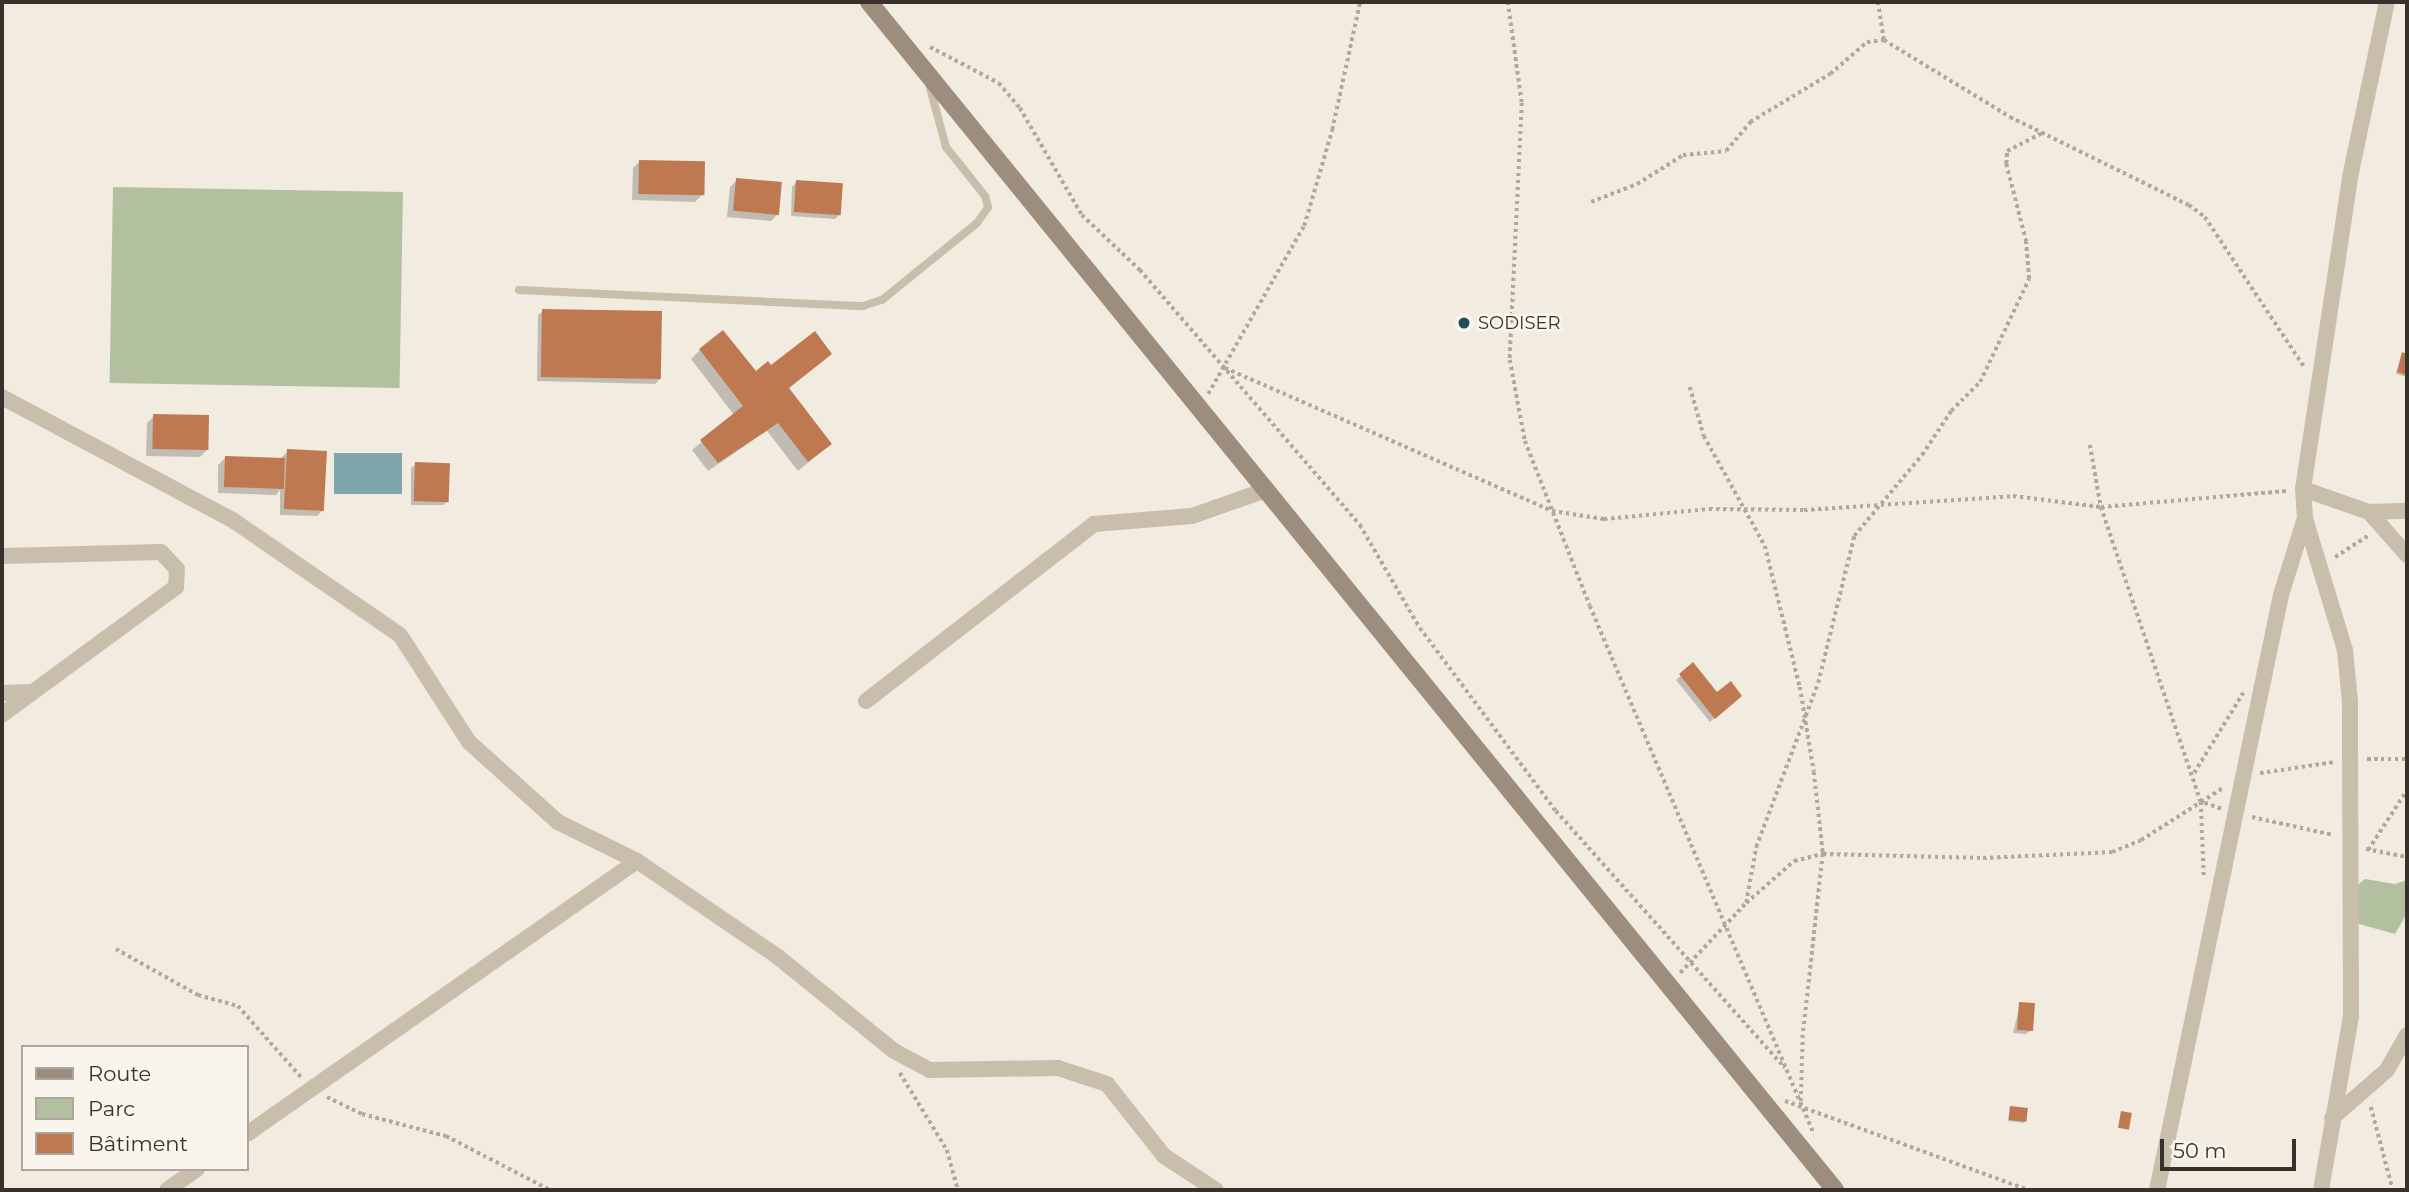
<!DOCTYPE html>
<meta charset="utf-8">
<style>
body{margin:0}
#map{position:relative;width:2409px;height:1192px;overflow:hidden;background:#f2ebe0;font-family:Montserrat,sans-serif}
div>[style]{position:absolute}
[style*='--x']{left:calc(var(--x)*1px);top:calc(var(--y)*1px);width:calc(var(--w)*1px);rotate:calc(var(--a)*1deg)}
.green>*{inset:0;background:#b2c0a0;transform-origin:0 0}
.water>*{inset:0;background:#80a6ad;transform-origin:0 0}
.shadow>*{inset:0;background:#0003}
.building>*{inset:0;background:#bf7950;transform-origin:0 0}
.path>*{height:3.5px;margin-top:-1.75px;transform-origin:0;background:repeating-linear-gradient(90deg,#b5a796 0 3.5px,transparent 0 7px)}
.service>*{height:8px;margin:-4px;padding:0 4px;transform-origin:4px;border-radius:4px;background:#c9bdac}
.minor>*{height:16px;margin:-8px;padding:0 8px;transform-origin:8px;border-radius:8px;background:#c9bdac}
.secondary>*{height:18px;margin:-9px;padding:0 9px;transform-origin:9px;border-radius:9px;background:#9d8d7d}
.dots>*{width:19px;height:19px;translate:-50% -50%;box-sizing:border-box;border:4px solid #f9f5ec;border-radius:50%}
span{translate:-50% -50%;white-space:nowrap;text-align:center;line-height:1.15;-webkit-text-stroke:5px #f9f5ec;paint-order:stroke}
.poi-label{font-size:18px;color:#38302a}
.left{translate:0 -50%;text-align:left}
.frame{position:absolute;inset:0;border:4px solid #38302a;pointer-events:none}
.legend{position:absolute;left:21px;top:1045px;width:228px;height:126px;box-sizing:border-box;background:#f9f5ec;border:2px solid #aca69e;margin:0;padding:9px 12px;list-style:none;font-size:21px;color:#38302a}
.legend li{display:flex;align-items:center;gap:14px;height:35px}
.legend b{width:35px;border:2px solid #aca69e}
.scale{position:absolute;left:2160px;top:1139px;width:136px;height:32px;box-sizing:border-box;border:4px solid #38302a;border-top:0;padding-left:9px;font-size:21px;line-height:24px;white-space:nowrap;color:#38302a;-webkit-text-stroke:5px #f9f5ec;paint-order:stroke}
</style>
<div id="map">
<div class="green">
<div style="left:113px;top:187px;width:290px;height:196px;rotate:1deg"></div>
<div style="clip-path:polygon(2365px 879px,2395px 884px,2407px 880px,2407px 913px,2395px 934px,2359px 924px,2354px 917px,2354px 888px)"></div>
</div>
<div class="water">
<div style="left:334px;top:453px;width:68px;height:41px"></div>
</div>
<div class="shadow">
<div style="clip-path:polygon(640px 161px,702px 195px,695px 202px,632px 200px,633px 168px)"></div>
<div style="clip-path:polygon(737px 180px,778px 214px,771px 221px,727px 217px,730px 187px)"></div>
<div style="clip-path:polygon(796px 182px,840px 214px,835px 219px,791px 216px,792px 187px)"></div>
<div style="clip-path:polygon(543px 311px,660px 379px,655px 384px,537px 381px,538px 315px)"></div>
<div style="clip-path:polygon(700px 350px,787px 389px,830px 444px,798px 471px,767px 431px,708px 471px,692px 450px,734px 415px,691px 359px)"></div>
<div style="clip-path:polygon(2401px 356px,2407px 356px,2407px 377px,2396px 374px)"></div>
<div style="clip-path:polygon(154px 416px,207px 450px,200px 457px,146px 456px,147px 423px)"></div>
<div style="clip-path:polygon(288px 451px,324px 509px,317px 516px,280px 515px,280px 490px,276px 495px,218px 493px,218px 465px,225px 458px,281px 458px)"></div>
<div style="clip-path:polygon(416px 464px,448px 501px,443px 505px,411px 505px,411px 468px)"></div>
<div style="clip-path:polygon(1693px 665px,1717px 694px,1736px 701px,1710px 722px,1676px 680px)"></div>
<div style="clip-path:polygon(2020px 1004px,2031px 1030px,2026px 1034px,2013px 1033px)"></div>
<div style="clip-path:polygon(2011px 1108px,2025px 1121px,2023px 1123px,2008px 1121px)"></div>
</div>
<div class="building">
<div style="left:639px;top:160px;width:66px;height:34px;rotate:1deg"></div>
<div style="left:736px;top:178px;width:46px;height:33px;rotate:5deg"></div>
<div style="left:796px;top:180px;width:47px;height:32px;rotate:4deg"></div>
<div style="left:542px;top:309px;width:120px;height:68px;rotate:1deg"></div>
<div style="clip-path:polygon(723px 330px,756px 371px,768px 361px,771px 365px,815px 331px,832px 354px,789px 388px,832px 444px,808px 462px,778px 423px,718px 463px,700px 440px,743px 406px,699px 349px)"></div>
<div style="clip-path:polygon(2402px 352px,2407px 354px,2407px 375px,2397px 372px)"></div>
<div style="left:153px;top:414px;width:56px;height:35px;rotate:1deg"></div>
<div style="left:287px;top:449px;width:40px;height:60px;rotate:3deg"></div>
<div style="left:225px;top:456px;width:60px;height:31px;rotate:2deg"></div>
<div style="left:415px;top:462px;width:35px;height:39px;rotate:2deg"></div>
<div style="clip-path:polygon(1693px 662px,1717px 692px,1731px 681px,1742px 696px,1715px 719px,1679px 674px)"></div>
<div style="left:2019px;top:1002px;width:16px;height:28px;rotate:4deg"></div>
<div style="left:2010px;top:1106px;width:18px;height:14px;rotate:6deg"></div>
<div style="left:2121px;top:1111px;width:11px;height:17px;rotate:10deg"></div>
</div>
<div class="path">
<div style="--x:1508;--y:2;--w:102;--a:82.1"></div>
<div style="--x:1522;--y:103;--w:257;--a:92.7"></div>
<div style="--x:1510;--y:360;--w:82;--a:79.5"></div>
<div style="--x:1525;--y:441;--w:177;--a:68.5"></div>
<div style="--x:1590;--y:606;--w:574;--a:67.01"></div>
<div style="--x:1878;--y:2;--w:38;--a:81"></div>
<div style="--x:930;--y:47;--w:78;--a:27.6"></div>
<div style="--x:999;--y:83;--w:33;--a:50"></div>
<div style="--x:1020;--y:108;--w:124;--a:59.9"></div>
<div style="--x:1082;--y:215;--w:80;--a:43.5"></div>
<div style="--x:1140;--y:270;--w:337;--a:49.2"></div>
<div style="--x:1360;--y:525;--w:119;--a:59.8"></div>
<div style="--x:1420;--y:628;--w:228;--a:53.4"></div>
<div style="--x:1556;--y:811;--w:344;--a:48.3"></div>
<div style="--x:1591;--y:202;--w:49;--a:-21.4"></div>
<div style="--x:1637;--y:184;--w:54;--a:-32.2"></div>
<div style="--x:1683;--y:155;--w:43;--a:-5.3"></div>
<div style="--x:1726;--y:151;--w:38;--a:-50"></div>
<div style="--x:1750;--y:122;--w:93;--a:-31"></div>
<div style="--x:1830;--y:74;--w:49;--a:-40.9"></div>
<div style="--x:1867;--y:42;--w:17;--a:-7"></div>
<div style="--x:1884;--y:40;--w:148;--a:31.4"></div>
<div style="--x:2010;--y:117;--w:199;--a:26.2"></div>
<div style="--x:2189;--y:205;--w:20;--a:37"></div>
<div style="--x:2205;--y:217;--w:181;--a:56.5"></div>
<div style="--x:1225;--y:368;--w:357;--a:23.6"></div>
<div style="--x:1552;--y:511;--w:53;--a:8.7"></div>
<div style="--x:1604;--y:519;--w:105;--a:-5.4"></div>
<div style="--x:1709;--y:509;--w:95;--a:0.6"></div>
<div style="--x:1804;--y:510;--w:209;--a:-3.8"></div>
<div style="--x:2013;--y:496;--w:89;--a:7.1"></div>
<div style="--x:2101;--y:507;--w:186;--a:-4.9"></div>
<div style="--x:1690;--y:387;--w:51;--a:74.1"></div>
<div style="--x:1704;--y:436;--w:126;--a:61"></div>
<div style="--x:1765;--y:546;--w:145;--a:76.1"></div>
<div style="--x:1800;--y:687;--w:86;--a:80.6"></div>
<div style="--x:1814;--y:772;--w:82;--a:83.7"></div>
<div style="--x:1823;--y:854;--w:182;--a:96.3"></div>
<div style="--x:1803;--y:1035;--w:67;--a:91.7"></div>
<div style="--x:1208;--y:394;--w:193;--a:-60.3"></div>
<div style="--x:1304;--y:226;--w:100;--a:-73.7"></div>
<div style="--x:1332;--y:130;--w:131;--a:-77.7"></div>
<div style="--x:2090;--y:445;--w:63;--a:79.9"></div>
<div style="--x:2101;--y:507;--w:311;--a:71.3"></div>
<div style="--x:2201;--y:802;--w:74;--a:87.7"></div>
<div style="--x:2335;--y:557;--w:40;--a:-32.9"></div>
<div style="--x:2367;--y:759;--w:40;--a:0"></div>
<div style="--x:2194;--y:773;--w:94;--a:-58.5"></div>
<div style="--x:2260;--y:773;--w:76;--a:-8.3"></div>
<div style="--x:2221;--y:809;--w:21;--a:-161"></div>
<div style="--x:2201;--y:802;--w:27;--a:-33"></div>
<div style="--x:2252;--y:817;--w:83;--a:12.5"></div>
<div style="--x:2366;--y:849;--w:42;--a:11"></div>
<div style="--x:2368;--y:850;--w:72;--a:-57"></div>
<div style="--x:1746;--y:903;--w:57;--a:-79.9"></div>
<div style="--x:1756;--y:847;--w:175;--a:-69.3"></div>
<div style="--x:1818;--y:683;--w:151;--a:-76.2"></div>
<div style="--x:1854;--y:536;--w:106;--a:-50"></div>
<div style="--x:1922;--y:455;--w:53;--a:-56.6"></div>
<div style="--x:1951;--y:411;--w:41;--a:-45"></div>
<div style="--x:1980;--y:382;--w:114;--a:-64.6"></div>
<div style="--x:2029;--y:279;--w:37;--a:-95"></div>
<div style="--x:2026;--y:242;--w:81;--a:-104.4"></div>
<div style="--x:2006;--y:164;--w:13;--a:-86"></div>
<div style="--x:2007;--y:151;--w:39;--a:-27"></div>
<div style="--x:116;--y:949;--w:94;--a:29.3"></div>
<div style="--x:198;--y:995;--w:41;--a:15.4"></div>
<div style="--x:238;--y:1006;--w:96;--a:48.4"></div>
<div style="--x:1680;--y:973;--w:96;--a:-46.7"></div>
<div style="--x:1746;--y:903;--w:64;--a:-41.2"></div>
<div style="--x:1794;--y:861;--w:30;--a:-14"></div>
<div style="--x:1823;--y:854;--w:160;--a:1.4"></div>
<div style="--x:1983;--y:858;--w:129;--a:-2.7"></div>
<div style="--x:2112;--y:852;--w:31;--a:-22"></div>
<div style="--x:2141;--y:840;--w:71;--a:-32.3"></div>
<div style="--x:900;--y:1073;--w:90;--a:58.6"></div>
<div style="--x:947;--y:1150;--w:41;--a:74.6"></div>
<div style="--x:327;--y:1097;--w:39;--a:26"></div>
<div style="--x:362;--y:1114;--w:87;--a:14.7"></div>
<div style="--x:446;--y:1136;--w:117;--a:27.4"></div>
<div style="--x:1785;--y:1101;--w:259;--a:20.1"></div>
<div style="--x:2371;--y:1107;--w:86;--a:75.2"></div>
</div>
<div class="service">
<div style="--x:519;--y:290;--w:344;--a:2.7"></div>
<div style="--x:863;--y:306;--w:20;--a:-18"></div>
<div style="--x:882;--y:300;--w:122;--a:-39"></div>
<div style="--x:977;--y:223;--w:19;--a:-55"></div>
<div style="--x:988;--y:207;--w:11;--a:-105"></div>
<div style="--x:985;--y:196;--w:63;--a:-128.5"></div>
<div style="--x:946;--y:147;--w:65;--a:-105.1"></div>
</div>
<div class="minor">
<div style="--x:2;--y:397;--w:263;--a:28.1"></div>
<div style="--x:234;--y:521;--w:201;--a:34.5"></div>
<div style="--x:400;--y:635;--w:127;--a:57.2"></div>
<div style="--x:469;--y:742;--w:120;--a:42"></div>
<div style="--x:558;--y:822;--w:88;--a:26.3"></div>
<div style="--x:637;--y:861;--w:171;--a:34.2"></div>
<div style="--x:778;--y:957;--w:149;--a:39"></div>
<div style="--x:894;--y:1051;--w:40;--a:28"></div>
<div style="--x:929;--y:1070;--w:129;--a:-0.9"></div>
<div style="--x:1058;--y:1068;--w:52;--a:18.1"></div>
<div style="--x:1107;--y:1084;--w:92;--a:51.6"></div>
<div style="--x:1164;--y:1156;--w:62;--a:33.2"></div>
<div style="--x:2303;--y:489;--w:70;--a:19.2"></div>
<div style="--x:2369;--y:512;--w:57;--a:48.5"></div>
<div style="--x:2369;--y:512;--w:38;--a:-2"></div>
<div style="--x:2;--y:556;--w:159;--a:-1.4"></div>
<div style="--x:161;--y:552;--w:23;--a:47"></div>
<div style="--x:177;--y:569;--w:18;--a:93"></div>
<div style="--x:176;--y:587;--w:216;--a:143.7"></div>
<div style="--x:2;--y:693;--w:31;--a:-2"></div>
<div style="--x:866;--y:701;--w:289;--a:-37.8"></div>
<div style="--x:1094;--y:524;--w:98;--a:-4.7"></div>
<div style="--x:1192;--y:516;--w:75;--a:-19.4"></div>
<div style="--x:2332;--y:1118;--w:73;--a:-41.1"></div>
<div style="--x:2387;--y:1070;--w:40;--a:-60.3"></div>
<div style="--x:247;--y:1134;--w:476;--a:-35"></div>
<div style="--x:167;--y:1190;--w:37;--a:-35"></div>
<div style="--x:2157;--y:1190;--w:608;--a:-78.23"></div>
<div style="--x:2281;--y:595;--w:81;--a:-72.7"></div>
<div style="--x:2321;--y:1190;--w:177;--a:-80.2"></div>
<div style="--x:2351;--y:1016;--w:314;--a:-90.2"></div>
<div style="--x:2350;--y:702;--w:52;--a:-95.5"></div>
<div style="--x:2345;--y:650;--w:138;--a:-106.9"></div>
<div style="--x:2305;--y:518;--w:29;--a:-94"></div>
<div style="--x:2303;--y:489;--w:316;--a:-81.4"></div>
<div style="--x:2350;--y:177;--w:179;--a:-78.1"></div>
</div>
<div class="secondary">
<div style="--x:869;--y:2;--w:1531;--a:50.88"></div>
</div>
<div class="dots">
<div style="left:1464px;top:323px;background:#224d57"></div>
</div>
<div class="poi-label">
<span class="left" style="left:1478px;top:323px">SODISER</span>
</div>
<div class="frame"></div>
<ul class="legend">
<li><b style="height:9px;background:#9d8d7d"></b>Route</li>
<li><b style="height:19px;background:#b2c0a0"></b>Parc</li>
<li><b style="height:19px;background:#bf7950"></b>Bâtiment</li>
</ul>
<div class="scale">50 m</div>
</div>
